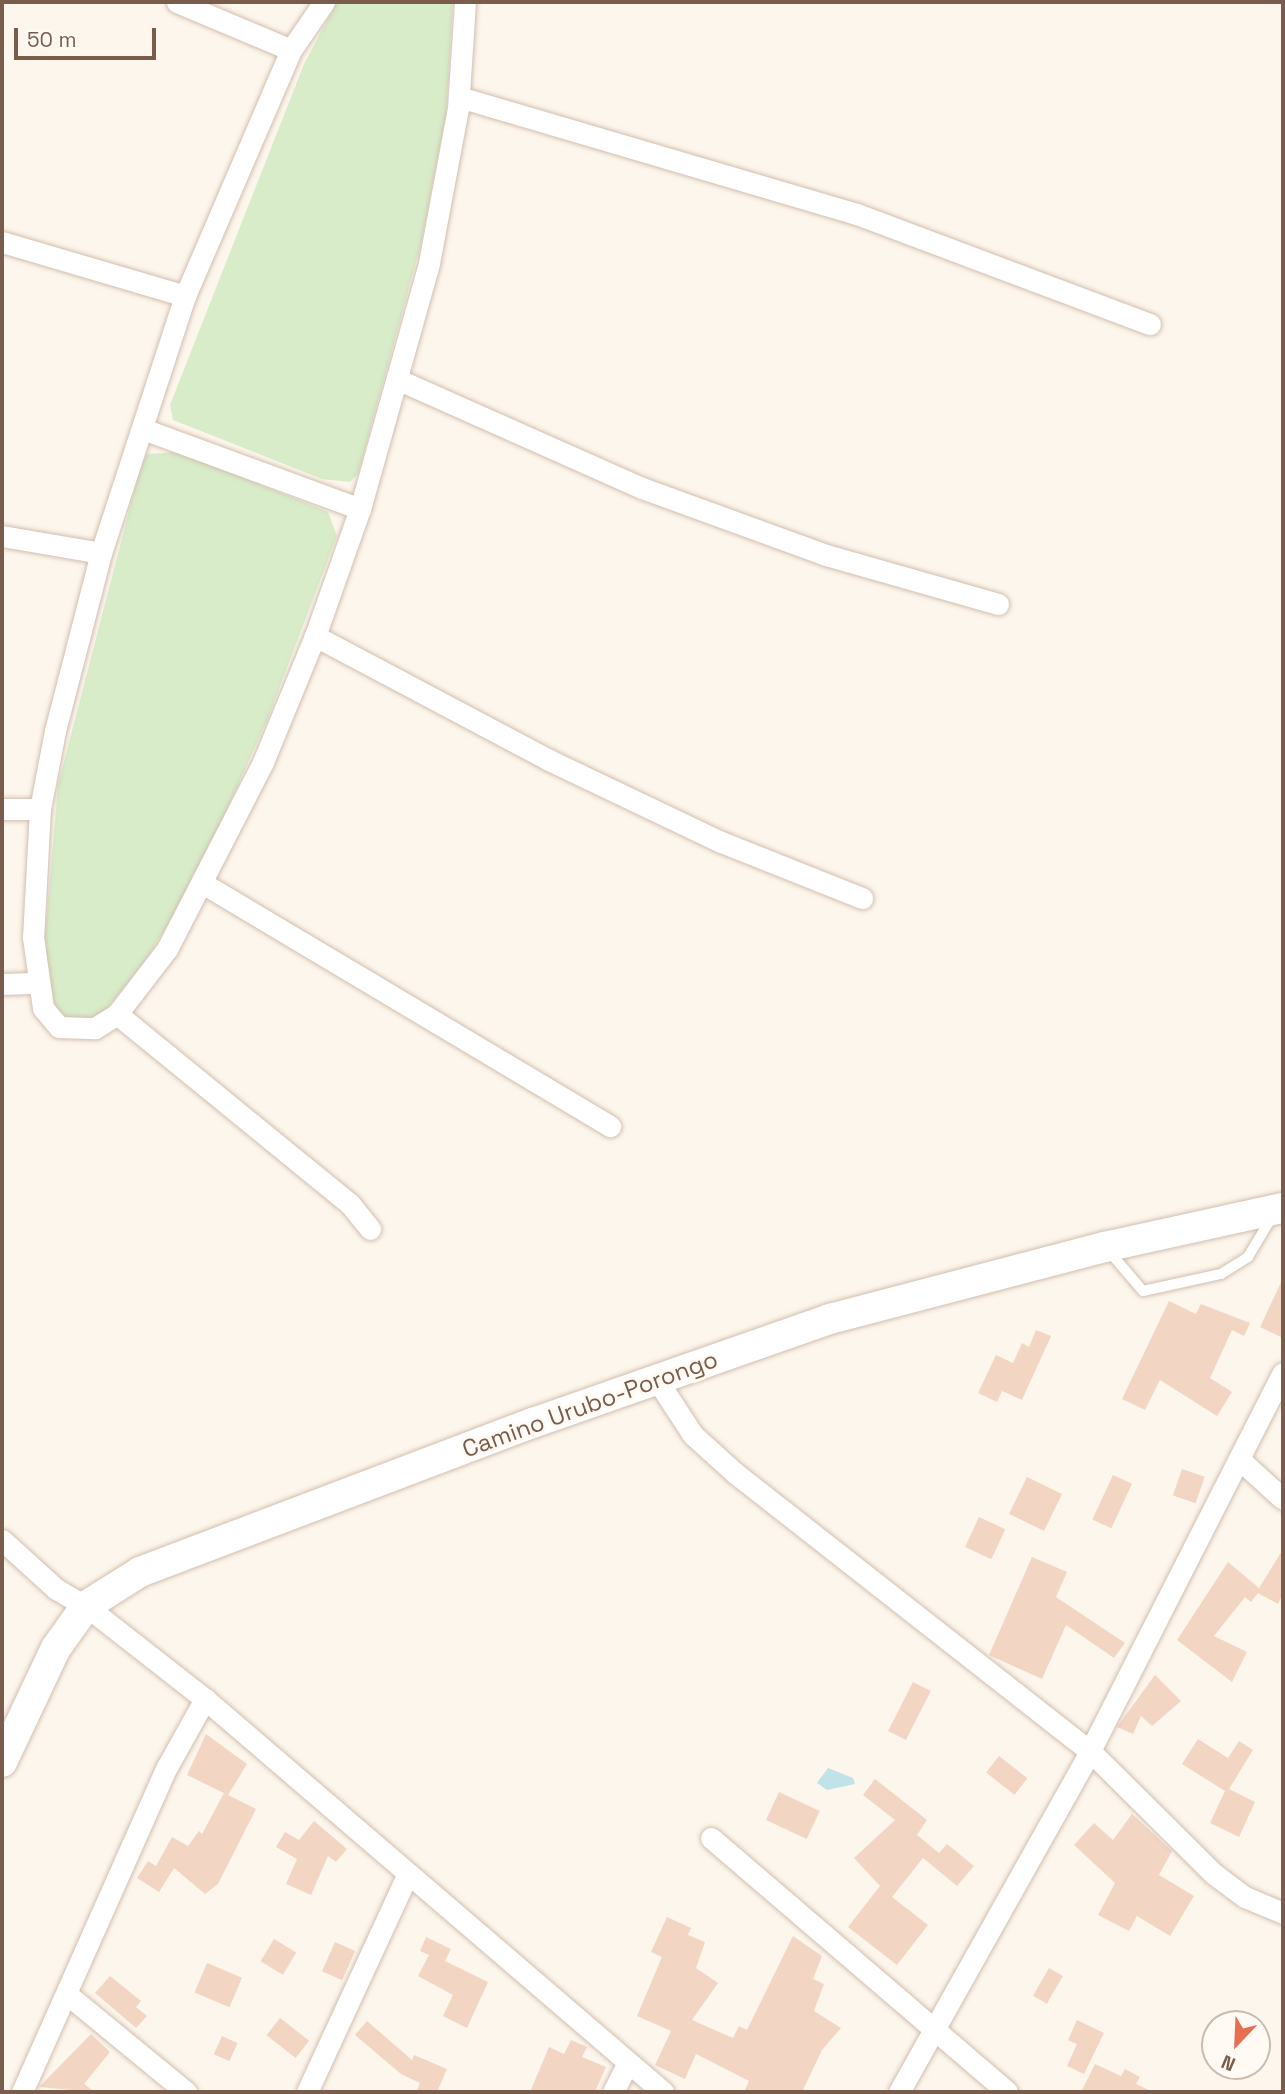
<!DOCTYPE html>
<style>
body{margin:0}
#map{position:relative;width:1285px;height:2094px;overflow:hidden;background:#fdf6ec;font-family:"Space Grotesk",sans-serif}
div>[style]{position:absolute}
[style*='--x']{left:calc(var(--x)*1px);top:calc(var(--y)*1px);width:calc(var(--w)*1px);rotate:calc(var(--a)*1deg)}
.green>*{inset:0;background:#d8ecc9}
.water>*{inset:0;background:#bfe3e8}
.building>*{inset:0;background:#f3d5c3;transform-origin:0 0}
.roads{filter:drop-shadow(0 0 2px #d1beb0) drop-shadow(0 0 2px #d1beb0)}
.service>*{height:10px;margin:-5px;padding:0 5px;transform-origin:5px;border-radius:5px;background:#fff}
.minor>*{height:21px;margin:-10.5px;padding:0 10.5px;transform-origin:10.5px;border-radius:10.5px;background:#fff}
.secondary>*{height:30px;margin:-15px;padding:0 15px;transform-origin:15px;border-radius:15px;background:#fff}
span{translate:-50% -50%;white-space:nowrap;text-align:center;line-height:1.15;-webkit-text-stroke:6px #fffaf3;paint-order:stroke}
.street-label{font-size:24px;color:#7a5c4d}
.frame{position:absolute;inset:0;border:4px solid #7a5c4d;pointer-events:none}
.north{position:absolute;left:1201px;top:2010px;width:70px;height:70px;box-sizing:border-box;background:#fffaf3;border:2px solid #cabbb1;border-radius:50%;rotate:203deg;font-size:19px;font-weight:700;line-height:28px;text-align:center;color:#7a5c4d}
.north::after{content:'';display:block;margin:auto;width:24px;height:32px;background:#e76f51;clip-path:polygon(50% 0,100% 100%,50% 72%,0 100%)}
.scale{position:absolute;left:14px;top:28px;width:142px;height:32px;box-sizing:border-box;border:4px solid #7a5c4d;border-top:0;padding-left:9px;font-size:21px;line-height:24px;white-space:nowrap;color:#7a5c4d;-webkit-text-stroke:5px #fffaf3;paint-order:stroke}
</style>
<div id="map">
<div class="green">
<div style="clip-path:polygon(337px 2px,453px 2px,446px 115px,421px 244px,358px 474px,350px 482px,322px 479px,173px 420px,170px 405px,304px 64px)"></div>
<div style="clip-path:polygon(179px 452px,328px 512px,337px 536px,268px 718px,194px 883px,145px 961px,105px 1011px,85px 1021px,70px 1019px,57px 1009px,48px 982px,45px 937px,58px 785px,141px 465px,147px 454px)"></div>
</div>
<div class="water">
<div style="clip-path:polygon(828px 1768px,853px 1778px,855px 1784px,827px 1790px,817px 1783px)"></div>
</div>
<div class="building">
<div style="clip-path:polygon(1283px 1278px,1283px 1338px,1260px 1327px)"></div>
<div style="clip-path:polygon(1169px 1301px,1196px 1314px,1201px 1304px,1250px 1323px,1244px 1336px,1232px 1330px,1210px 1378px,1232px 1392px,1217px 1416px,1160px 1380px,1145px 1410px,1122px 1399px)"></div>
<div style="clip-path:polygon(1036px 1330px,1051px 1336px,1022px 1400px,1002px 1391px,997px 1402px,978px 1393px,996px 1355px,1013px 1363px,1022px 1343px,1029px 1347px)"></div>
<div style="left:1182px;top:1469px;width:24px;height:28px;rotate:19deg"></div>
<div style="left:1113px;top:1475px;width:21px;height:49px;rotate:25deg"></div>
<div style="left:1027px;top:1477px;width:39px;height:41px;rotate:26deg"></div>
<div style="left:979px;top:1517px;width:29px;height:33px;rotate:25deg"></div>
<div style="clip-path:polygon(1283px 1549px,1283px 1594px,1278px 1604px,1258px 1593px,1251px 1602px,1245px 1597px,1214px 1636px,1247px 1652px,1232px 1682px,1177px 1640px,1228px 1562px,1259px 1588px)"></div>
<div style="clip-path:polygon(1032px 1557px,1067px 1572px,1056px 1597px,1125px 1643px,1114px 1658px,1066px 1625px,1042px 1679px,989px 1655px)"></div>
<div style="clip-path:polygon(1155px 1675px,1181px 1701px,1152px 1726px,1141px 1716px,1133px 1734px,1117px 1727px)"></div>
<div style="left:913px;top:1682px;width:20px;height:55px;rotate:27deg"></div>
<div style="clip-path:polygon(206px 1734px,247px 1764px,228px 1795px,187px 1775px)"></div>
<div style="clip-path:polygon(1198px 1739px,1228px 1758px,1239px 1741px,1253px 1750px,1229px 1789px,1255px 1802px,1239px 1837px,1210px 1823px,1225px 1791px,1182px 1764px)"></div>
<div style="left:999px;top:1756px;width:36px;height:21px;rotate:38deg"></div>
<div style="clip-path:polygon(875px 1779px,927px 1820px,917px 1835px,939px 1853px,947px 1844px,974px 1866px,957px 1886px,923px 1858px,892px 1897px,928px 1925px,897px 1965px,848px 1927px,880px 1886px,854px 1858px,895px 1820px,863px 1795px)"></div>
<div style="left:779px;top:1792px;width:45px;height:31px;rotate:25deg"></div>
<div style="clip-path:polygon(224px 1793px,256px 1809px,218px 1884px,205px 1894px,174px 1868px,159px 1892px,137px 1878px,148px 1861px,156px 1866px,172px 1837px,188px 1846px,199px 1831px,202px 1834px)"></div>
<div style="clip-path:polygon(1132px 1814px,1172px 1851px,1159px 1875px,1194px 1896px,1170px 1936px,1137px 1916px,1129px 1931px,1098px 1915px,1115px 1883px,1074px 1845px,1094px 1823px,1113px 1840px)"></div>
<div style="clip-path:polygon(314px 1821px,347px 1849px,336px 1862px,328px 1856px,311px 1895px,286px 1884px,297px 1859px,276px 1847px,285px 1832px,299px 1840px)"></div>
<div style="clip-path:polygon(667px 1917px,691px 1928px,688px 1935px,705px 1942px,696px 1968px,718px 1983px,692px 2020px,733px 2038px,739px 2026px,747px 2030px,793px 1936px,822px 1956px,813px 1979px,824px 1984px,814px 2011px,841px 2028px,822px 2050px,802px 2092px,744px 2092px,749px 2081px,696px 2054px,685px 2079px,655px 2065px,671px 2031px,637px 2016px,662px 1957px,651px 1952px)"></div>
<div style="clip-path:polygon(426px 1937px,451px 1949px,445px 1961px,488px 1982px,467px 2028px,443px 2016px,453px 1995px,418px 1976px,429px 1955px,420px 1951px)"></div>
<div style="left:274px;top:1939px;width:26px;height:26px;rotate:31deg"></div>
<div style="left:335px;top:1942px;width:22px;height:32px;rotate:24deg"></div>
<div style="left:207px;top:1963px;width:38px;height:32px;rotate:23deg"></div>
<div style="left:1049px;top:1968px;width:16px;height:32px;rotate:30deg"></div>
<div style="clip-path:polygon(110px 1976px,141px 2001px,136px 2007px,147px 2016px,136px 2028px,95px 1993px)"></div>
<div style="left:280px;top:2018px;width:37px;height:22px;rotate:38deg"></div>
<div style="clip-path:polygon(1077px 2020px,1104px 2033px,1084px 2074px,1067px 2066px,1077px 2044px,1068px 2040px)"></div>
<div style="clip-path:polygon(367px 2021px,412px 2060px,414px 2055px,447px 2069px,437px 2092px,416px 2092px,420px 2083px,401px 2074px,355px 2035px)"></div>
<div style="clip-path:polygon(91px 2034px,110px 2052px,84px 2084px,95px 2092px,39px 2087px)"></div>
<div style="left:222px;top:2036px;width:17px;height:20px;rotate:24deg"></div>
<div style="clip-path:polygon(571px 2040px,587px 2047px,582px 2057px,606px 2067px,595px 2092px,530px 2092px,549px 2047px,564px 2054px)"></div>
<div style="clip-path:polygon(1095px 2064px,1121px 2076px,1125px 2069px,1140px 2077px,1136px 2084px,1153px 2092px,1081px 2092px)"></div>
</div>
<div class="roads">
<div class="service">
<div style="--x:1107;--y:1249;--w:55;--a:49.4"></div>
<div style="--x:1143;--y:1291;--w:80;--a:-12.3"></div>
<div style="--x:1221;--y:1274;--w:32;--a:-32"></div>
<div style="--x:1248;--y:1257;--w:49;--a:-59.2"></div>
</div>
<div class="minor">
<div style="--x:177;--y:2;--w:124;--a:22.8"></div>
<div style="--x:324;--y:2;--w:58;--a:124.5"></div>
<div style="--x:291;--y:50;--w:268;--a:113.3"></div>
<div style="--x:185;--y:296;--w:270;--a:108.1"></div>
<div style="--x:101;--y:553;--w:184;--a:104.5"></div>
<div style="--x:55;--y:731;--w:79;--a:100.9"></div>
<div style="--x:40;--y:809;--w:128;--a:93.1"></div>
<div style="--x:33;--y:937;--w:72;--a:82"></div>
<div style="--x:43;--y:1008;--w:25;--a:50"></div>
<div style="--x:59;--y:1027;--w:36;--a:2"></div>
<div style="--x:95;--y:1028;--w:26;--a:-32"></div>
<div style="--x:117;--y:1014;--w:82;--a:-52.4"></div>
<div style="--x:167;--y:949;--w:210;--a:-62.8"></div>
<div style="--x:263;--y:762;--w:136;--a:-67.6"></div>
<div style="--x:315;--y:636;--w:135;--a:-70.5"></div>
<div style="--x:360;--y:509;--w:255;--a:-74.3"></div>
<div style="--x:429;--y:263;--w:158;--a:-79.4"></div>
<div style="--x:458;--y:108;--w:106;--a:-86.2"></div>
<div style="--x:459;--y:97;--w:415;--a:16.4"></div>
<div style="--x:857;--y:214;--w:313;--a:20.6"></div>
<div style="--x:2;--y:242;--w:191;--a:16.4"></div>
<div style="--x:399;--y:380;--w:266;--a:24"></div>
<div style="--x:642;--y:488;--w:196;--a:20"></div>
<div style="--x:826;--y:555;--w:179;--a:15.9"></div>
<div style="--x:143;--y:429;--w:231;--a:20.2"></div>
<div style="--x:2;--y:536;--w:100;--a:9.7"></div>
<div style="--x:315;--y:636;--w:265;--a:27.9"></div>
<div style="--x:549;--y:760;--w:191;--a:25.5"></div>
<div style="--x:721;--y:842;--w:152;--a:21.7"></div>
<div style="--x:2;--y:809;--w:38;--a:0"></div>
<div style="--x:204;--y:884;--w:473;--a:30.8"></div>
<div style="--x:2;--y:984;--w:36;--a:-2"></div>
<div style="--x:117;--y:1014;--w:301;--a:39.2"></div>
<div style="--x:350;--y:1204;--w:32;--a:51"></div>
<div style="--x:657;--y:1380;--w:66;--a:56.8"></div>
<div style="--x:693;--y:1435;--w:57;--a:42.1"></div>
<div style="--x:735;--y:1473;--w:451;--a:38.1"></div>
<div style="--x:1090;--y:1751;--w:175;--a:44.8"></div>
<div style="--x:1214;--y:1874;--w:39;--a:37"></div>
<div style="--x:1245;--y:1897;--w:41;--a:22.8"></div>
<div style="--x:1239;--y:1459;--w:59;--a:42.3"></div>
<div style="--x:2;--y:1540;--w:73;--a:42.2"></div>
<div style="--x:56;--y:1589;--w:34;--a:30"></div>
<div style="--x:86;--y:1606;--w:151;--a:38"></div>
<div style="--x:205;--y:1699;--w:604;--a:40.63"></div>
<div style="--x:711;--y:1838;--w:390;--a:40.6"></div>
<div style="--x:68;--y:1995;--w:153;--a:39.4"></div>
<div style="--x:22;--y:2092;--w:356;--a:-66"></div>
<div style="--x:167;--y:1767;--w:78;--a:-60.8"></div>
<div style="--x:307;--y:2092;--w:241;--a:-65.2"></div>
<div style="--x:613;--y:2092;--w:33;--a:-63"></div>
<div style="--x:899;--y:2092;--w:391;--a:-60.7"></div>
<div style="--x:1090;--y:1751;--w:424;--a:-63"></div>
</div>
<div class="secondary">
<div style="--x:2;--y:1762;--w:126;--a:-64.7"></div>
<div style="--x:56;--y:1648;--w:52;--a:-54.5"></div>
<div style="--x:86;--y:1606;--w:64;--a:-32.2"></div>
<div style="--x:140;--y:1572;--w:420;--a:-20.8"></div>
<div style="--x:533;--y:1423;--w:315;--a:-19.3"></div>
<div style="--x:830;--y:1319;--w:284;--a:-14.7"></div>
<div style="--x:1105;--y:1247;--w:182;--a:-12.4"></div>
</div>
</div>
<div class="street-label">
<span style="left:590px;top:1404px;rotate:-20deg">Camino Urubo-Porongo</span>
</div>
<div class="frame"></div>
<div class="north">N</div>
<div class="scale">50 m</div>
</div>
